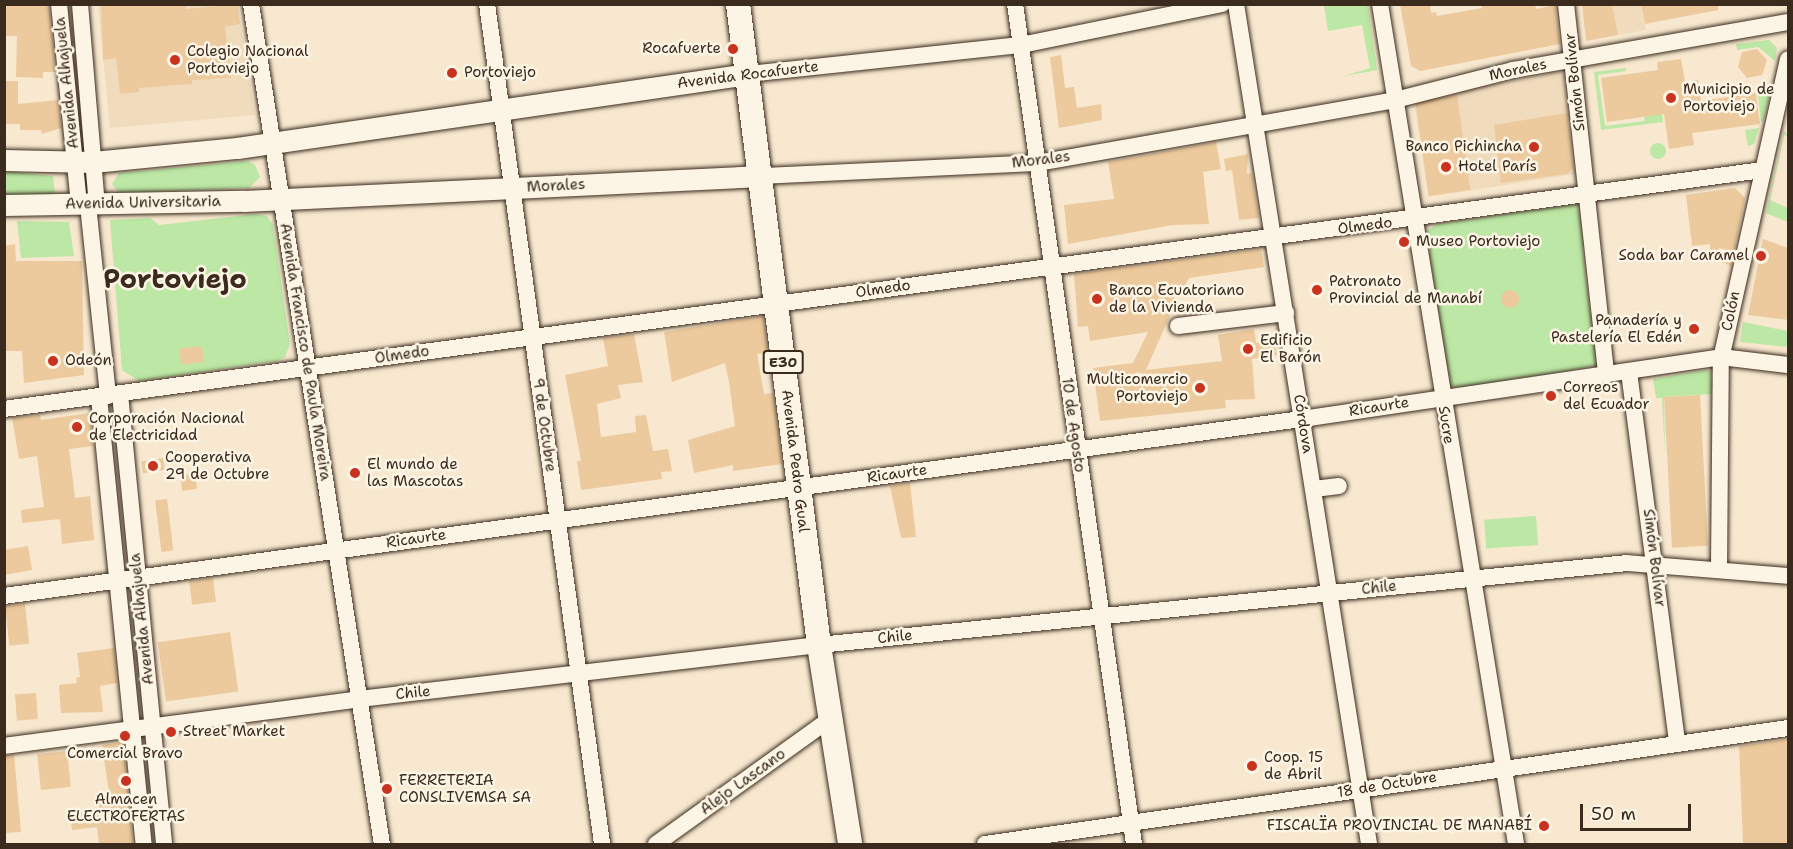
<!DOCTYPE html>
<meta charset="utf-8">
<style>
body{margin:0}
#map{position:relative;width:1793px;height:849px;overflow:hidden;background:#f7e8cf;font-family:"Shantell Sans",sans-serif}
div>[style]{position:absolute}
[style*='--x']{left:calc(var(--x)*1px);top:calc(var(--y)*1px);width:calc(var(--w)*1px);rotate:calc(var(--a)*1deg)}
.built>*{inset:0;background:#f0dbbd;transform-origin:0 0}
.green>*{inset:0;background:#bce7a4;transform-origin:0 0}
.round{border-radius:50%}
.building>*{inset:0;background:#ecca9d;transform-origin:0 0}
.roads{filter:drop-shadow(0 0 2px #3b2a1e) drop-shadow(0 0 2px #3b2a1e)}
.minor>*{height:16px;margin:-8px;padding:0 8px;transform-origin:8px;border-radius:8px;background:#fcf5e5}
.major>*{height:21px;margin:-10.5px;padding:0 10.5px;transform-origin:10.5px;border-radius:10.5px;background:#fcf5e5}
.highway>*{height:24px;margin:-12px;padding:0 12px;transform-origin:12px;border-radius:12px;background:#fcf5e5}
.dots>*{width:16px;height:16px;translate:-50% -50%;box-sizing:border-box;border:3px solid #fcf5e5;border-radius:50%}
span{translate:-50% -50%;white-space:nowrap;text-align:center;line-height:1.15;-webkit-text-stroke:5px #fcf5e5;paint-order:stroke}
.shield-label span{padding:2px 4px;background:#fcf5e5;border:2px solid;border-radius:4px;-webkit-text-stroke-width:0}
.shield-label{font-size:14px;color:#3b2a1e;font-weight:700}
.poi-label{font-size:15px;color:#3b2a1e}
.right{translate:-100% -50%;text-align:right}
.left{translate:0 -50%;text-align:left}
.street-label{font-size:15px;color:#3b2a1e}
.town-label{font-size:27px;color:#3b2a1e;font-weight:700}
.frame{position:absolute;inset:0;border:6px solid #3b2a1e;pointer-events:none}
.scale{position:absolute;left:1580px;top:804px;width:111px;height:27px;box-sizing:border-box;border:3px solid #3b2a1e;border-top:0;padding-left:8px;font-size:18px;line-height:21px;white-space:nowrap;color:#3b2a1e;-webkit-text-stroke:4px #fcf5e5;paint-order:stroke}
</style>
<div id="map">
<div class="built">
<div style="left:65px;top:5px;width:16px;height:118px"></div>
<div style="clip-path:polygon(98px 5px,238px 5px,255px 115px,110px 128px)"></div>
<div style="clip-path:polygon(1612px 5px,1641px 5px,1646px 30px,1618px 35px)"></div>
<div style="clip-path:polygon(1560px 72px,1564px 76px,1575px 174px,1428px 197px,1414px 102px,1419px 98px)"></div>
</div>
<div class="green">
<div style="clip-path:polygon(1368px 5px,1377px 70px,1344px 76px,1370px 68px,1362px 25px,1328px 31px,1324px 6px)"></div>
<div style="clip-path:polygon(1769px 40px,1777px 48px,1775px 61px,1758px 47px,1737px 50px,1736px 44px)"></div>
<div style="clip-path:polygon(1626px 68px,1626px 71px,1598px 75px,1605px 126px,1645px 121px,1642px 99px,1660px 97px,1663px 122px,1601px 130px,1594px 72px)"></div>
<div style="clip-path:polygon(1772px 84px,1763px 122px,1761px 122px,1757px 86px)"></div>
<div style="clip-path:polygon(1759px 128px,1754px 144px,1748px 146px,1745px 130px)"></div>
<div style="clip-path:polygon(1784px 131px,1788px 136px,1784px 135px,1770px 200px,1788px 208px,1788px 222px,1766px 213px)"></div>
<div class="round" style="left:1650px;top:143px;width:16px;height:16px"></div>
<div style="clip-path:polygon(248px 161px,255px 165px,260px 177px,249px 188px,119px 193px,112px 184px,119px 173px)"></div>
<div style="clip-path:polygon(4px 171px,53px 176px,55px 192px,46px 197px,5px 194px)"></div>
<div style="clip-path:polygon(1577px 204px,1586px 243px,1582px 247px,1590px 312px,1594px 315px,1597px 366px,1459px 388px,1450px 385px,1426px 231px,1438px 224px)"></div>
<div style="clip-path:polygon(257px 214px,267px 216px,273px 225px,290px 344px,285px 357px,277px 361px,139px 381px,122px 370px,110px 220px,150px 218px,159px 225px)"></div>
<div style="clip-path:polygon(17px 221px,69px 222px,74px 256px,21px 258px)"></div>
<div style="clip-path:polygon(1743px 322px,1788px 331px,1788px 347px,1740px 342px)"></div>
<div style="clip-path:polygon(1706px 370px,1711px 372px,1712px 394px,1664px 397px,1665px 454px,1662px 398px,1656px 398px,1653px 379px)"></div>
<div style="left:1536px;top:516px;width:29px;height:52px;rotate:86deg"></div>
</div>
<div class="building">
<div style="clip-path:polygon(4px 4px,49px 4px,55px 72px,43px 72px,43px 78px,16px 77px,17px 36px,4px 36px)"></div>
<div style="clip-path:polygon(101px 4px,186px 4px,186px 9px,237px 4px,240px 24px,225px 27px,231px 78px,192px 80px,192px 84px,139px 88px,139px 92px,120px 94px,116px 58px,103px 60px)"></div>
<div style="clip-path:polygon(1400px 4px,1430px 4px,1431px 13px,1436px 12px,1437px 16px,1482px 8px,1482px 4px,1535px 4px,1536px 9px,1555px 5px,1560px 44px,1420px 71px,1411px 66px)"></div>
<div style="clip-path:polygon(1582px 4px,1612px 4px,1618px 35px,1586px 41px)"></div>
<div style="clip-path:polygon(1641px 4px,1718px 4px,1718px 10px,1645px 24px)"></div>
<div style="clip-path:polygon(1757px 49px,1767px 60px,1762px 75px,1747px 78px,1738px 67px,1742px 52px)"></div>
<div style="clip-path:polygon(1061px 55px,1065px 88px,1074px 87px,1077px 108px,1101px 104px,1102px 120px,1059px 128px,1050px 57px)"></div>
<div style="clip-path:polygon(1681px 59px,1685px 82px,1698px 80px,1701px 101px,1756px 93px,1760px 124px,1692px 133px,1694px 145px,1669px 149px,1664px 114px,1607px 122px,1601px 78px,1658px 70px,1657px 62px)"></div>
<div style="clip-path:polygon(4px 81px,18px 81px,18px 104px,58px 100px,61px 128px,42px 134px,41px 130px,20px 130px,20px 124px,4px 124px)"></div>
<div style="left:1457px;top:95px;width:96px;height:42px;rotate:82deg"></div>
<div style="clip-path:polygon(1567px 113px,1573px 168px,1567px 174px,1501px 183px,1494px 125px)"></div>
<div style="clip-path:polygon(1216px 142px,1221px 169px,1203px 172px,1209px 224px,1173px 225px,1068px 244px,1064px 205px,1114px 199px,1108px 162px)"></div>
<div style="clip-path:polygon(1248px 154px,1247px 174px,1252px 173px,1259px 218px,1239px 220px,1232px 170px,1226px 171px,1224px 159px)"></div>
<div style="clip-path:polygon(1735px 188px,1745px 198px,1731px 266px,1710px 257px,1710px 244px,1692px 246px,1686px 195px)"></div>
<div style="clip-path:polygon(1763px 239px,1788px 248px,1788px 320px,1748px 315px)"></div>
<div style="clip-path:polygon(15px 244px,16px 261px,82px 261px,84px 375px,24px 383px,22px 351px,4px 351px,4px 246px)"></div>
<div style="clip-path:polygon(1261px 249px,1264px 267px,1189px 278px,1183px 289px,1173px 290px,1175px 304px,1146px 370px,1222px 361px,1218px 335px,1254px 329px,1256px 343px,1274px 340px,1277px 355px,1252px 359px,1255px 399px,1225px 400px,1226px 408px,1100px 421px,1093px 368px,1133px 363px,1148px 332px,1090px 341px,1088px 326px,1078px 327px,1074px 274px)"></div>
<div class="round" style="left:1501px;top:290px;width:18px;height:18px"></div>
<div style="clip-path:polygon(763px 316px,768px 353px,757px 354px,764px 394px,773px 393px,782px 464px,733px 471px,733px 465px,694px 473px,688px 440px,735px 426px,729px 382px,725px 363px,672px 382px,664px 332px)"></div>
<div style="clip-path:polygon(634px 334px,643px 382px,618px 385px,621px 398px,597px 404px,601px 437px,636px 432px,635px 416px,646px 415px,653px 451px,668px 449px,672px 471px,661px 472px,662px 479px,581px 490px,577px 461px,581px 461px,565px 375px,608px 366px,603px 338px)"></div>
<div style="left:202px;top:346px;width:16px;height:23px;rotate:83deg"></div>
<div style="left:1700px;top:395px;width:151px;height:36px;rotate:87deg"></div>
<div style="clip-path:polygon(90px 413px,93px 446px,69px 449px,75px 498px,90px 496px,94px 540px,62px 544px,60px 519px,22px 523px,21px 510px,44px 507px,37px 456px,19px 459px,12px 418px,40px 415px,41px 420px)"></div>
<div style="left:163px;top:458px;width:12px;height:22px;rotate:81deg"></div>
<div style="left:195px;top:474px;width:15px;height:15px;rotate:82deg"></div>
<div style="clip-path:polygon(910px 483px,916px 537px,901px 538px,890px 486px)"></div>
<div style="left:167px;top:499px;width:52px;height:12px;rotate:83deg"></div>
<div style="clip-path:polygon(28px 546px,32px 570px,4px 575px,4px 550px)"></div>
<div style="left:213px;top:578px;width:24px;height:24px;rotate:83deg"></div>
<div style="left:25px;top:604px;width:40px;height:20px;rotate:84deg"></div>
<div style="left:230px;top:632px;width:60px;height:73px;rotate:82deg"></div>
<div style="clip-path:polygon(114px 648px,117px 683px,100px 686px,103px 712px,61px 713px,59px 685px,77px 683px,76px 678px,80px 677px,77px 653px)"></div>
<div style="left:36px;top:693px;width:26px;height:21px;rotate:86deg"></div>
<div style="clip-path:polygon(1788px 739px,1788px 844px,1743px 844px,1739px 746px)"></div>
<div style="clip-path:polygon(123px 742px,133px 844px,99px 844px,97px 827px,72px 830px,70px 813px,99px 809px,99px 800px,110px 799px,102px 745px)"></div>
<div style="left:67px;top:751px;width:36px;height:30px;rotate:84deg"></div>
<div style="clip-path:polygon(14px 755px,21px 832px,4px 833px,4px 756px)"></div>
</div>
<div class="roads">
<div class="minor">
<div style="--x:59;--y:4;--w:202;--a:84.3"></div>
<div style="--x:80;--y:4;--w:202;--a:85.2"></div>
<div style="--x:251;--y:4;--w:850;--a:81.14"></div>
<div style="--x:487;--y:4;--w:848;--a:82.2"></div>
<div style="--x:1015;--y:4;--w:848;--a:81.94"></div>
<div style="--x:1236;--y:4;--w:850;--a:81"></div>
<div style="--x:1380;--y:4;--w:851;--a:80.8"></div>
<div style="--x:1566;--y:4;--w:373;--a:83.8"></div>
<div style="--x:748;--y:74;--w:275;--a:-6.1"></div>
<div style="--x:1021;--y:45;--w:205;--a:-11.5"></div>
<div style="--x:762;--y:176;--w:276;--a:-2.7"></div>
<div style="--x:1038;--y:163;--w:363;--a:-10"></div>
<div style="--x:1395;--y:100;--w:122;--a:-14.3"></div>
<div style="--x:1513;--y:70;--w:279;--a:-9.9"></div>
<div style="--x:88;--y:205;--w:192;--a:84"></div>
<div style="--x:1178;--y:326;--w:109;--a:-6.9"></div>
<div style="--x:1629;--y:372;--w:375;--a:82.6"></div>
<div style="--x:120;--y:394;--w:452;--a:84.4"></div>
<div style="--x:99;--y:397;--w:449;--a:84.3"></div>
<div style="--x:4;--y:409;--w:1774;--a:-7.74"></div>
<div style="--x:1314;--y:489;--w:25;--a:-7"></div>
<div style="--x:1719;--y:569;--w:210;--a:-89.5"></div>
<div style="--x:1721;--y:359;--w:307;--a:-77.4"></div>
<div style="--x:4;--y:596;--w:1310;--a:-7.77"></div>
<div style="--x:1302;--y:419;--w:424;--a:-8.4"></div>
<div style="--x:1721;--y:357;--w:67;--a:6.8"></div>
<div style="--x:4;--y:746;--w:358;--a:-7.5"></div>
<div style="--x:359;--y:699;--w:463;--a:-6.7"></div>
<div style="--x:819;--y:645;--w:812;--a:-5.79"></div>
<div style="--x:1627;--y:563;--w:162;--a:4.6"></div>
<div style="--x:656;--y:844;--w:214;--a:-35.7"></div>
<div style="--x:985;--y:844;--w:811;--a:-8.22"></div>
</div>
<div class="major">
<div style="--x:4;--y:160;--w:89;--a:1.3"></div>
<div style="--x:93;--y:162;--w:145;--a:-5.6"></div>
<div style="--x:237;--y:148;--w:516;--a:-8.24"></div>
<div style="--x:4;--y:205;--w:240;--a:-1"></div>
<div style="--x:244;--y:201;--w:519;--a:-2.76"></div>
</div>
<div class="highway">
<div style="--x:738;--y:4;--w:646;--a:82.8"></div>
<div style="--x:819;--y:645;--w:201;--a:81.1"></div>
</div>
</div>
<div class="dots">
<div style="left:733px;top:49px;background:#c8321e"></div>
<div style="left:175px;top:60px;background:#c8321e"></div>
<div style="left:452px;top:73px;background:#c8321e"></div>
<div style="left:1671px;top:98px;background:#c8321e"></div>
<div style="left:1534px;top:147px;background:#c8321e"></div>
<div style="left:1446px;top:167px;background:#c8321e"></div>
<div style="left:1404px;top:242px;background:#c8321e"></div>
<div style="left:1761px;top:256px;background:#c8321e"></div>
<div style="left:1317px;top:290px;background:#c8321e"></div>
<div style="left:1097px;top:299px;background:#c8321e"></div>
<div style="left:1694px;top:329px;background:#c8321e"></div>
<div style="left:1248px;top:349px;background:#c8321e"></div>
<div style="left:53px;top:361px;background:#c8321e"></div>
<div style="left:1200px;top:388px;background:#c8321e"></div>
<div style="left:1551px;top:396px;background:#c8321e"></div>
<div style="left:77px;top:427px;background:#c8321e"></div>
<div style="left:153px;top:466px;background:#c8321e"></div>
<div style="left:355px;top:473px;background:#c8321e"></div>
<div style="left:171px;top:732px;background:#c8321e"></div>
<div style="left:125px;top:736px;background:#c8321e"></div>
<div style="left:1252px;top:766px;background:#c8321e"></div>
<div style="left:126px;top:781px;background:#c8321e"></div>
<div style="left:387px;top:789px;background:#c8321e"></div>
<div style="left:1544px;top:826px;background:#c8321e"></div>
</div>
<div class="shield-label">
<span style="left:783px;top:362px">E30</span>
</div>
<div class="poi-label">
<span class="right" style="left:721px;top:49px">Rocafuerte</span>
<span class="left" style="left:187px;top:60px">Colegio Nacional<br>Portoviejo</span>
<span class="left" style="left:464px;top:73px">Portoviejo</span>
<span class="left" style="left:1683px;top:98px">Municipio de<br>Portoviejo</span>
<span class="right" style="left:1522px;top:147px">Banco Pichincha</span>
<span class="left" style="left:1458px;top:167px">Hotel París</span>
<span class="left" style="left:1416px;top:242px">Museo Portoviejo</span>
<span class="right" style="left:1749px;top:256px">Soda bar Caramel</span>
<span class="left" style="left:1329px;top:290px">Patronato<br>Provincial de Manabí</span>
<span class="left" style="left:1109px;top:299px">Banco Ecuatoriano<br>de la Vivienda</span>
<span class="right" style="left:1682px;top:329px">Panadería y<br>Pastelería El Edén</span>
<span class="left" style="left:1260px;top:349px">Edificio<br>El Barón</span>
<span class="left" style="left:65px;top:361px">Odeón</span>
<span class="right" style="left:1188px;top:388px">Multicomercio<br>Portoviejo</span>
<span class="left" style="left:1563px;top:396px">Correos<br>del Ecuador</span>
<span class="left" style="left:89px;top:427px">Corporación Nacional<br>de Electricidad</span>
<span class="left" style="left:165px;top:466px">Cooperativa<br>29 de Octubre</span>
<span class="left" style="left:367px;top:473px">El mundo de<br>las Mascotas</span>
<span class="left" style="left:183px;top:732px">Street Market</span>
<span style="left:125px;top:754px">Comercial Bravo</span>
<span class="left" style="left:1264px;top:766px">Coop. 15<br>de Abril</span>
<span class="left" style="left:399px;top:789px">FERRETERIA<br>CONSLIVEMSA SA</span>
<span style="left:126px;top:808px">Almacen<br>ELECTROFERTAS</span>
<span class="right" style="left:1532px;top:826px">FISCALÏA PROVINCIAL DE MANABÍ</span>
</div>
<div class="street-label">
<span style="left:1518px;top:70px;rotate:-12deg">Morales</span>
<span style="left:748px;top:75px;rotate:-7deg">Avenida Rocafuerte</span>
<span style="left:1575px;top:82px;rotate:-96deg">Simón Bolívar</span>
<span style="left:67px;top:83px;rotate:-96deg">Avenida Alhajuela</span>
<span style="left:1041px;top:160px;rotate:-7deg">Morales</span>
<span style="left:556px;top:186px;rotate:-3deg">Morales</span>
<span style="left:143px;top:203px;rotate:-1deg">Avenida Universitaria</span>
<span style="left:1365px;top:226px;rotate:-7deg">Olmedo</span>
<span style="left:883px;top:289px;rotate:-8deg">Olmedo</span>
<span style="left:1731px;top:311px;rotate:-78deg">Colón</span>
<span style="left:305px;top:352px;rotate:81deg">Avenida Francisco de Paula Moreira</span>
<span style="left:402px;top:355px;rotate:-8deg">Olmedo</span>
<span style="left:1379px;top:407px;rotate:-9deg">Ricaurte</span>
<span style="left:1303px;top:424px;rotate:81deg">Córdova</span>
<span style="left:544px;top:425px;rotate:82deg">9 de Octubre</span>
<span style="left:1073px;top:425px;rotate:82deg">10 de Agosto</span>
<span style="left:1446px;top:425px;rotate:81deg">Sucre</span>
<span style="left:795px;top:461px;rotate:83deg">Avenida Pedro Gual</span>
<span style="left:897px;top:474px;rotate:-8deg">Ricaurte</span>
<span style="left:416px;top:539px;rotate:-8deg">Ricaurte</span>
<span style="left:1654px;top:558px;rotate:83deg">Simón Bolívar</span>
<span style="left:1379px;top:588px;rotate:-6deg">Chile</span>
<span style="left:142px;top:619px;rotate:-96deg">Avenida Alhajuela</span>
<span style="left:895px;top:637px;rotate:-6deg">Chile</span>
<span style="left:413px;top:693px;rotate:-6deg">Chile</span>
<span style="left:743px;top:782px;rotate:-36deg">Alejo Lascano</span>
<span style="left:1387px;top:785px;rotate:-9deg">18 de Octubre</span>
</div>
<div class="town-label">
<span style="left:175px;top:279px">Portoviejo</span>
</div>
<div class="frame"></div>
<div class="scale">50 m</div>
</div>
